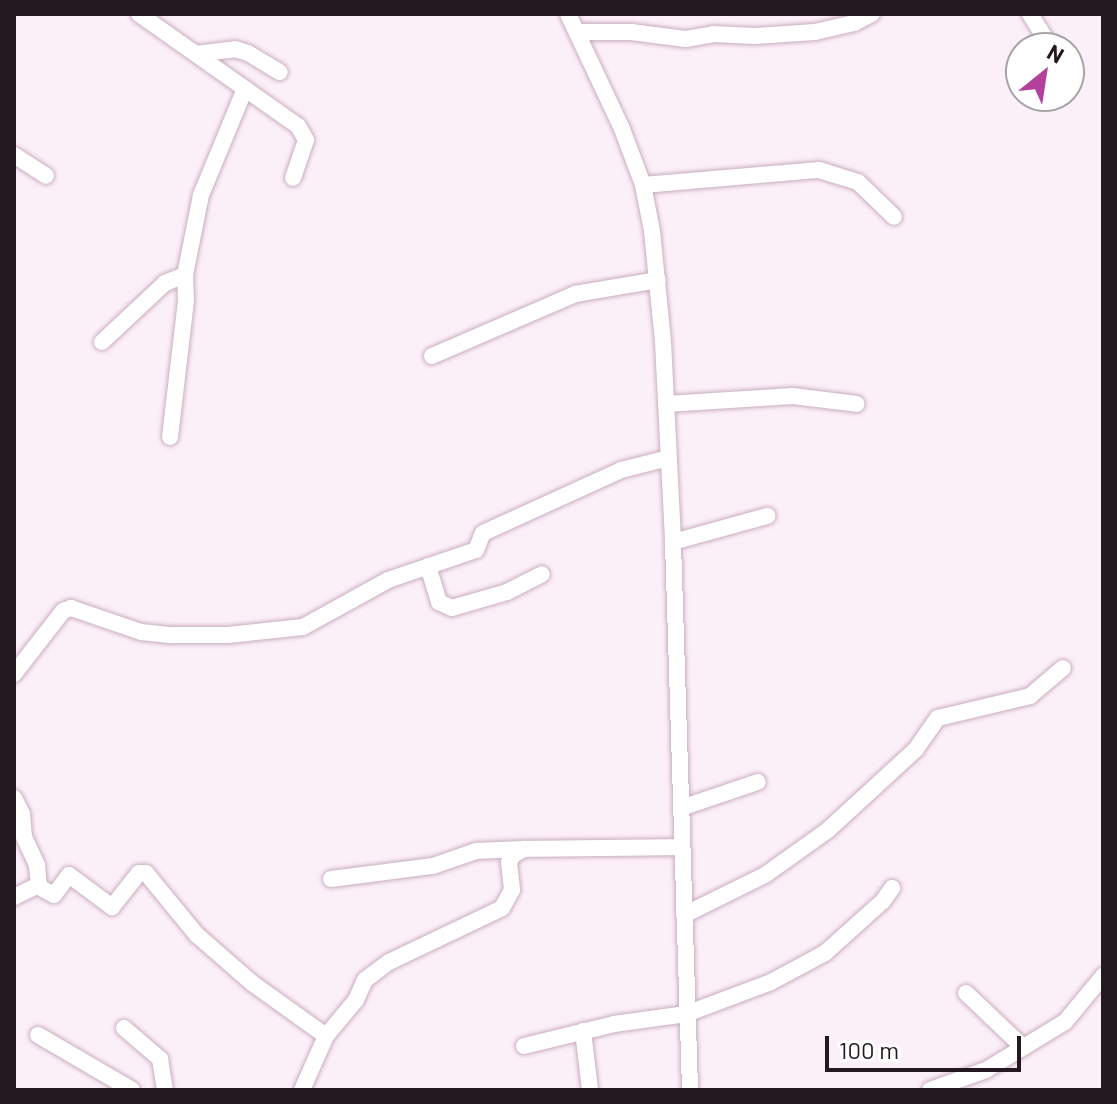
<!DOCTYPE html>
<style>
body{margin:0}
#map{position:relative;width:1117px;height:1104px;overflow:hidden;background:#fcf0f8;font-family:Barlow,sans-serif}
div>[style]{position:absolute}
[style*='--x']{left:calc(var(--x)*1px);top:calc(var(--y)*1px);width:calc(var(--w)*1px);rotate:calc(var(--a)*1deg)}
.roads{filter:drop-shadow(0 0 2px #c9adc0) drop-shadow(0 0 2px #c9adc0)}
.minor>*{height:16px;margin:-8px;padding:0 8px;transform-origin:8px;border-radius:8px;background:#fff}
span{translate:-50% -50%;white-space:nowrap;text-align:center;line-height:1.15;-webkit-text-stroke:7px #fff;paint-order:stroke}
.frame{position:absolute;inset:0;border:16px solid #241921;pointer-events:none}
.north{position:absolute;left:1005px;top:32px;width:80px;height:80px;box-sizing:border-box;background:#fff;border:2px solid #a7a3a6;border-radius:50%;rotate:30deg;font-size:22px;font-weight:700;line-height:32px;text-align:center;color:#241921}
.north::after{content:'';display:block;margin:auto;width:28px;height:36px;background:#b3409a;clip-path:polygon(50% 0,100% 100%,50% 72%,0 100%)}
.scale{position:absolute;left:825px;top:1036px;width:196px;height:36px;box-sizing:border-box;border:4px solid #241921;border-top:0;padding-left:10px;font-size:24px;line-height:28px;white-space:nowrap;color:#241921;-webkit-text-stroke:6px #fff;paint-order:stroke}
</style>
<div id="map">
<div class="roads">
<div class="minor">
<div style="--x:139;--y:14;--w:194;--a:35.2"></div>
<div style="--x:298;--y:126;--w:16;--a:60"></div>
<div style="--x:306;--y:140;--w:40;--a:108.9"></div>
<div style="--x:568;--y:14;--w:127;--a:64.8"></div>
<div style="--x:622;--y:129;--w:60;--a:69.4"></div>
<div style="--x:643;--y:185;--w:47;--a:78.9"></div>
<div style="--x:652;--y:231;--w:112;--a:84.3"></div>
<div style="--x:663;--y:342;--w:200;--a:87.1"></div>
<div style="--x:673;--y:542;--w:548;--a:88.22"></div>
<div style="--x:1030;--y:14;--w:40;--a:58"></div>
<div style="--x:579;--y:32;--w:52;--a:0"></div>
<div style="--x:631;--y:32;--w:55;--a:7.3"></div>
<div style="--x:686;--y:39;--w:27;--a:-10"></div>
<div style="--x:713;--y:34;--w:42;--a:2.7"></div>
<div style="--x:755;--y:36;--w:60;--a:-3.8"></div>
<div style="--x:815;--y:32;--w:40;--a:-13"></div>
<div style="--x:854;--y:23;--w:20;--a:-27"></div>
<div style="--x:196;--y:54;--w:39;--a:-7"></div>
<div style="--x:235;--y:49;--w:14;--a:17"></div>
<div style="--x:248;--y:53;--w:37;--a:31"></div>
<div style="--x:14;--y:155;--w:38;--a:33"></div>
<div style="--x:643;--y:185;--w:177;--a:-4.9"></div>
<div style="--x:819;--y:170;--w:41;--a:17.1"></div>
<div style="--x:858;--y:182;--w:50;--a:44.2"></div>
<div style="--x:102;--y:342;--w:86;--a:-43.1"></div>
<div style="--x:165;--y:283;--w:22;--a:-22"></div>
<div style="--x:432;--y:356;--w:156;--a:-23.4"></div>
<div style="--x:575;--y:294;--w:84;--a:-9.6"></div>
<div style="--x:666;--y:404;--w:127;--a:-3.6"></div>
<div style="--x:793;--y:396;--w:64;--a:7.1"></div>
<div style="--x:170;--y:437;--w:137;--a:-83.3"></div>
<div style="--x:186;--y:301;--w:26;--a:-92"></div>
<div style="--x:185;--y:275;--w:82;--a:-78.7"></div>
<div style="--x:201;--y:195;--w:115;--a:-67.5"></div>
<div style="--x:673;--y:542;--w:98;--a:-15.5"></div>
<div style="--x:428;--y:566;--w:38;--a:73"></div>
<div style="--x:439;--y:602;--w:14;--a:25"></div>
<div style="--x:452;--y:608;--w:57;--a:-16.2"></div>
<div style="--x:507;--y:592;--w:39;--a:-27"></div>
<div style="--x:14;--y:674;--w:80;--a:-52.1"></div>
<div style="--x:63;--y:611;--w:9;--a:-21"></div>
<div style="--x:71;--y:608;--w:74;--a:18.9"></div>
<div style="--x:141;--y:632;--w:31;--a:6"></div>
<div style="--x:172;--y:635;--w:56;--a:0"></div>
<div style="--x:228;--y:635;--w:75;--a:-6.1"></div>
<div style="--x:303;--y:627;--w:97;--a:-28.9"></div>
<div style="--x:388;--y:580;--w:93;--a:-18.8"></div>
<div style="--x:476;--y:550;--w:18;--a:-68"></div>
<div style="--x:483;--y:533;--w:152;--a:-24.5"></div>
<div style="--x:621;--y:470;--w:49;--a:-14.3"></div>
<div style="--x:14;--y:798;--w:18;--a:63"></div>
<div style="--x:22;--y:814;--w:23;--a:85"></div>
<div style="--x:24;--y:837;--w:31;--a:65"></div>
<div style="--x:37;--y:865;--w:22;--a:85"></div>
<div style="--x:39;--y:887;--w:17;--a:28"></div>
<div style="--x:54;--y:895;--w:25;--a:-53"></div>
<div style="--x:69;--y:875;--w:54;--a:36.7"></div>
<div style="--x:112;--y:907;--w:43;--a:-51.5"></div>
<div style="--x:139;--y:873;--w:7;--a:0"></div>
<div style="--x:146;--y:873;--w:80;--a:50.6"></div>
<div style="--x:197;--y:935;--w:73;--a:41.1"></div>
<div style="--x:252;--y:983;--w:91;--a:35.6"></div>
<div style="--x:681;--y:808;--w:81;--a:-18.7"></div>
<div style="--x:331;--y:879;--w:103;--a:-7.3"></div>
<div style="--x:433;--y:866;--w:46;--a:-19.2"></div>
<div style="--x:476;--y:851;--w:46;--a:-2.5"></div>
<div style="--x:14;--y:897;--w:28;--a:-26"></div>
<div style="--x:684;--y:915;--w:90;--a:-26.3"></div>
<div style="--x:765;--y:875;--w:77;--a:-35.5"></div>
<div style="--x:828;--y:830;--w:120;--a:-42.6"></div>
<div style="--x:916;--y:749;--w:38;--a:-55"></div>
<div style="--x:938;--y:718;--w:95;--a:-13.4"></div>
<div style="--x:1030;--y:696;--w:43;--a:-40.3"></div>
<div style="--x:966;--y:993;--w:79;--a:43.5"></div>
<div style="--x:124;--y:1028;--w:48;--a:40.7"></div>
<div style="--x:160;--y:1059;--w:31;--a:81"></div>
<div style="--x:583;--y:1031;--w:59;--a:83.2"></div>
<div style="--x:38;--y:1035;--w:109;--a:30.3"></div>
<div style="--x:524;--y:1046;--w:93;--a:-13.7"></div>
<div style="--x:614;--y:1024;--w:73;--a:-7.9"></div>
<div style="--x:686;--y:1014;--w:91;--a:-20.6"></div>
<div style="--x:771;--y:982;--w:61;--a:-28.2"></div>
<div style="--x:825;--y:953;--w:78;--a:-41.9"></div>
<div style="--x:883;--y:901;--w:16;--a:-55"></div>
<div style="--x:302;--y:1090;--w:59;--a:-66"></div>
<div style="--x:326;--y:1036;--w:47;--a:-50.2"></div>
<div style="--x:356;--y:1000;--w:22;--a:-66"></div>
<div style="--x:365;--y:980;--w:30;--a:-37"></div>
<div style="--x:389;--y:962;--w:125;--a:-25.5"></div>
<div style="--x:502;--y:908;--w:21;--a:-61"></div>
<div style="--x:512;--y:890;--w:28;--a:-96"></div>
<div style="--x:509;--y:862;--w:8;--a:-60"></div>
<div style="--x:513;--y:855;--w:13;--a:-29"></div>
<div style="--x:524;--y:849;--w:158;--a:-0.7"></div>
<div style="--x:930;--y:1090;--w:59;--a:-19.7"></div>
<div style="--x:986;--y:1070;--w:92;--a:-31.3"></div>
<div style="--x:1065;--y:1022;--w:60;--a:-50.4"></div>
</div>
</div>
<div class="frame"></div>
<div class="north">N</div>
<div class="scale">100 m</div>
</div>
